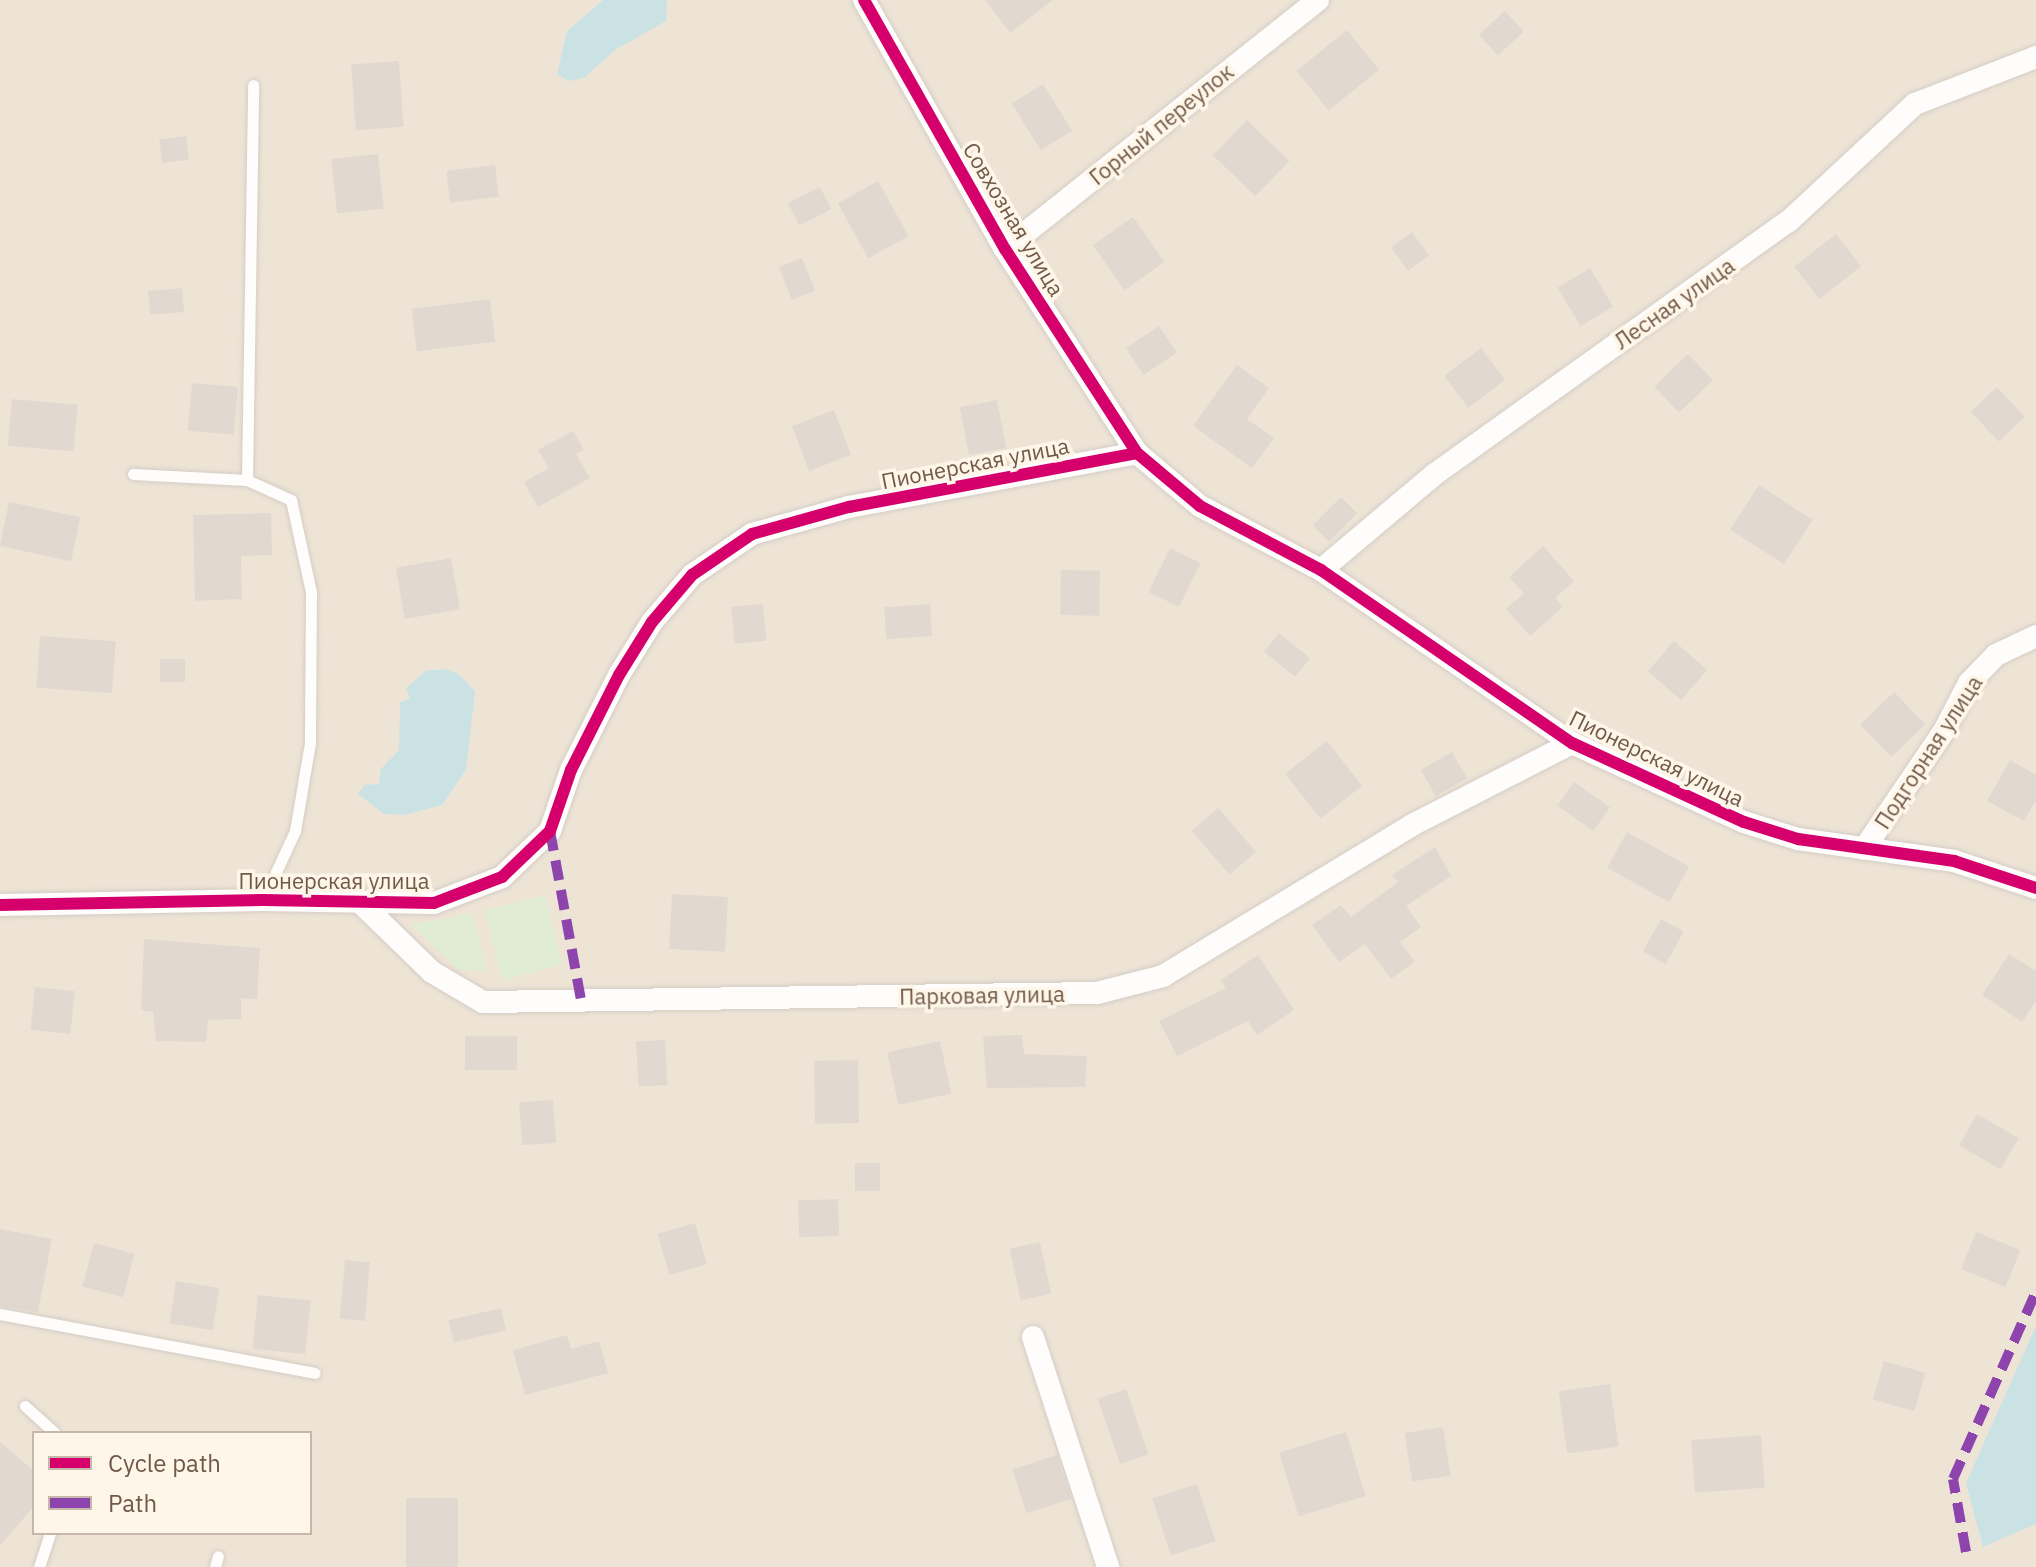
<!DOCTYPE html>
<meta charset="utf-8">
<style>
body{margin:0}
#map{position:relative;width:2036px;height:1567px;overflow:hidden;background:#f5f1e9;font-family:"IBM Plex Sans",sans-serif}
div>[style]{position:absolute}
[style*='--x']{left:calc(var(--x)*1px);top:calc(var(--y)*1px);width:calc(var(--w)*1px);rotate:calc(var(--a)*1deg)}
.residential>*{inset:0;background:#eee4d6}
.green>*{inset:0;background:#e1ecd4;transform-origin:0 0}
.water>*{inset:0;background:#cbe2e5}
.building>*{inset:0;background:#e1d9d0;transform-origin:0 0}
.roads{filter:drop-shadow(0 0 2px #d4cdc6) drop-shadow(0 0 2px #d4cdc6)}
.service>*{height:11px;margin:-5.5px;padding:0 5.5px;transform-origin:5.5px;border-radius:5.5px;background:#fefdfc}
.minor>*{height:22px;margin:-11px;padding:0 11px;transform-origin:11px;border-radius:11px;background:#fefdfc}
.quiet>*{height:10px;margin-top:-5px;transform-origin:0;background:repeating-linear-gradient(90deg,#8e44ad 0 20px,transparent 0 30px)}
.cycleway>*{height:12px;margin:-6px;padding:0 6px;transform-origin:6px;border-radius:6px;background:#d6006c}
span{translate:-50% -50%;white-space:nowrap;text-align:center;line-height:1.15;-webkit-text-stroke:7px #fef6e8;paint-order:stroke}
.street-label{font-size:22px;color:#71594a}
.legend{position:absolute;left:32px;top:1431px;width:280px;height:104px;box-sizing:border-box;background:#fef6e8;border:2px solid #c6b7a9;margin:0;padding:10px 14px;list-style:none;font-size:24px;color:#71594a}
.legend li{display:flex;align-items:center;gap:16px;height:40px}
.legend b{width:40px;border:2px solid #c6b7a9}
</style>
<div id="map">
<div class="residential">
<div style="clip-path:polygon(evenodd,0 0,2036px 0,2036px 1567px,0 1567px,0 0,34px 1433px,310px 1433px,310px 1533px,34px 1533px,34px 1433px)"></div>
</div>
<div class="green">
<div style="left:545px;top:895px;width:72px;height:62px;rotate:76deg"></div>
<div style="clip-path:polygon(472px 913px,487px 970px,459px 970px,411px 925px)"></div>
</div>
<div class="water">
<div style="clip-path:polygon(603px 0,667px 0,666px 21px,615px 50px,584px 78px,569px 81px,557px 74px,567px 31px)"></div>
<div style="clip-path:polygon(446px 669px,460px 675px,475px 691px,466px 770px,442px 805px,404px 815px,384px 814px,358px 794px,365px 785px,379px 784px,381px 769px,399px 750px,400px 702px,410px 699px,406px 688px,426px 671px)"></div>
<div style="clip-path:polygon(2036px 1326px,2036px 1524px,1983px 1547px,1966px 1483px)"></div>
</div>
<div class="building">
<div style="clip-path:polygon(985px 0,1053px 0,1010px 33px)"></div>
<div style="left:1505px;top:11px;width:28px;height:35px;rotate:48deg"></div>
<div style="left:1347px;top:30px;width:51px;height:65px;rotate:51deg"></div>
<div style="left:399px;top:61px;width:66px;height:48px;rotate:86deg"></div>
<div style="left:1043px;top:84px;width:55px;height:37px;rotate:58deg"></div>
<div style="left:1247px;top:120px;width:59px;height:49px;rotate:44deg"></div>
<div style="left:186px;top:136px;width:24px;height:27px;rotate:83deg"></div>
<div style="left:378px;top:154px;width:55px;height:47px;rotate:84deg"></div>
<div style="left:495px;top:165px;width:32px;height:49px;rotate:83deg"></div>
<div style="left:878px;top:181px;width:63px;height:46px;rotate:61deg"></div>
<div style="left:820px;top:187px;width:25px;height:36px;rotate:63deg"></div>
<div style="left:1133px;top:217px;width:55px;height:49px;rotate:55deg"></div>
<div style="left:1412px;top:232px;width:29px;height:26px;rotate:54deg"></div>
<div style="left:1836px;top:234px;width:41px;height:53px;rotate:52deg"></div>
<div style="left:802px;top:258px;width:35px;height:25px;rotate:68deg"></div>
<div style="left:1590px;top:268px;width:45px;height:38px;rotate:59deg"></div>
<div style="left:182px;top:288px;width:24px;height:34px;rotate:85deg"></div>
<div style="left:490px;top:299px;width:43px;height:79px;rotate:83deg"></div>
<div style="left:1159px;top:326px;width:32px;height:40px;rotate:56deg"></div>
<div style="left:1481px;top:348px;width:40px;height:46px;rotate:53deg"></div>
<div style="left:1688px;top:354px;width:36px;height:47px;rotate:46deg"></div>
<div style="clip-path:polygon(1237px 365px,1269px 388px,1247px 419px,1274px 438px,1252px 468px,1193px 426px)"></div>
<div style="left:192px;top:383px;width:46px;height:48px;rotate:5deg"></div>
<div style="left:1997px;top:387px;width:41px;height:36px;rotate:47deg"></div>
<div style="left:12px;top:399px;width:66px;height:47px;rotate:5deg"></div>
<div style="left:997px;top:400px;width:49px;height:38px;rotate:79deg"></div>
<div style="left:834px;top:410px;width:48px;height:45px;rotate:69deg"></div>
<div style="clip-path:polygon(573px 431px,584px 450px,576px 454px,590px 478px,538px 507px,524px 482px,549px 468px,538px 450px)"></div>
<div style="left:1759px;top:485px;width:64px;height:53px;rotate:33deg"></div>
<div style="left:1341px;top:497px;width:23px;height:40px;rotate:45deg"></div>
<div style="left:9px;top:502px;width:73px;height:45px;rotate:12deg"></div>
<div style="clip-path:polygon(271px 513px,272px 555px,241px 556px,242px 599px,195px 601px,193px 515px)"></div>
<div style="clip-path:polygon(1543px 546px,1574px 581px,1555px 598px,1563px 607px,1530px 636px,1506px 609px,1524px 593px,1509px 577px)"></div>
<div style="left:1170px;top:548px;width:34px;height:49px;rotate:26deg"></div>
<div style="left:451px;top:558px;width:52px;height:56px;rotate:80deg"></div>
<div style="left:1061px;top:570px;width:39px;height:45px;rotate:1deg"></div>
<div style="left:763px;top:604px;width:37px;height:32px;rotate:85deg"></div>
<div style="left:930px;top:604px;width:32px;height:46px;rotate:86deg"></div>
<div style="left:1279px;top:633px;width:40px;height:24px;rotate:39deg"></div>
<div style="left:40px;top:636px;width:76px;height:52px;rotate:4deg"></div>
<div style="left:1674px;top:641px;width:44px;height:40px;rotate:41deg"></div>
<div style="left:160px;top:659px;width:25px;height:23px"></div>
<div style="left:1894px;top:692px;width:45px;height:47px;rotate:46deg"></div>
<div style="left:1327px;top:741px;width:57px;height:53px;rotate:52deg"></div>
<div style="left:1452px;top:752px;width:30px;height:36px;rotate:60deg"></div>
<div style="clip-path:polygon(2010px 760px,2036px 775px,2036px 800px,2024px 821px,1987px 801px)"></div>
<div style="left:1574px;top:782px;width:44px;height:29px;rotate:35deg"></div>
<div style="left:1218px;top:808px;width:58px;height:35px;rotate:49deg"></div>
<div style="left:1627px;top:832px;width:71px;height:41px;rotate:29deg"></div>
<div style="clip-path:polygon(1435px 847px,1451px 876px,1406px 906px,1421px 927px,1400px 942px,1415px 962px,1391px 979px,1365px 944px,1339px 962px,1312px 925px,1341px 905px,1351px 917px,1398px 882px,1392px 875px)"></div>
<div style="left:672px;top:894px;width:56px;height:55px;rotate:3deg"></div>
<div style="left:1661px;top:919px;width:26px;height:37px;rotate:29deg"></div>
<div style="clip-path:polygon(144px 939px,260px 948px,257px 999px,241px 998px,241px 1019px,208px 1020px,206px 1042px,156px 1041px,153px 1012px,141px 1010px)"></div>
<div style="clip-path:polygon(2009px 954px,2036px 971px,2036px 1001px,2022px 1022px,1982px 995px)"></div>
<div style="clip-path:polygon(1258px 955px,1294px 1010px,1257px 1035px,1248px 1021px,1177px 1056px,1159px 1021px,1226px 988px,1221px 980px)"></div>
<div style="left:35px;top:987px;width:40px;height:43px;rotate:6deg"></div>
<div style="clip-path:polygon(1022px 1035px,1024px 1054px,1087px 1056px,1085px 1087px,987px 1088px,983px 1036px)"></div>
<div style="left:517px;top:1036px;width:34px;height:52px;rotate:90deg"></div>
<div style="left:665px;top:1040px;width:45px;height:29px;rotate:87deg"></div>
<div style="left:940px;top:1041px;width:54px;height:54px;rotate:78deg"></div>
<div style="left:858px;top:1060px;width:63px;height:44px;rotate:89deg"></div>
<div style="left:553px;top:1100px;width:43px;height:34px;rotate:86deg"></div>
<div style="left:1977px;top:1114px;width:48px;height:36px;rotate:30deg"></div>
<div style="left:855px;top:1163px;width:25px;height:28px"></div>
<div style="left:838px;top:1199px;width:37px;height:40px;rotate:88deg"></div>
<div style="left:695px;top:1223px;width:43px;height:39px;rotate:74deg"></div>
<div style="clip-path:polygon(0 1229px,52px 1239px,38px 1312px,0 1306px)"></div>
<div style="left:1976px;top:1232px;width:48px;height:40px;rotate:22deg"></div>
<div style="left:1040px;top:1242px;width:53px;height:31px;rotate:78deg"></div>
<div style="left:94px;top:1243px;width:42px;height:45px;rotate:15deg"></div>
<div style="left:345px;top:1260px;width:25px;height:59px;rotate:5deg"></div>
<div style="left:176px;top:1281px;width:44px;height:43px;rotate:9deg"></div>
<div style="left:258px;top:1295px;width:53px;height:54px;rotate:6deg"></div>
<div style="left:501px;top:1308px;width:23px;height:54px;rotate:77deg"></div>
<div style="clip-path:polygon(567px 1335px,571px 1349px,599px 1341px,608px 1373px,525px 1395px,513px 1350px)"></div>
<div style="left:1884px;top:1361px;width:43px;height:40px;rotate:16deg"></div>
<div style="left:1610px;top:1384px;width:63px;height:52px;rotate:82deg"></div>
<div style="left:1126px;top:1389px;width:69px;height:30px;rotate:71deg"></div>
<div style="left:1443px;top:1427px;width:49px;height:39px;rotate:81deg"></div>
<div style="left:1346px;top:1432px;width:67px;height:70px;rotate:73deg"></div>
<div style="left:1761px;top:1435px;width:53px;height:70px;rotate:86deg"></div>
<div style="clip-path:polygon(0 1442px,34px 1471px,34px 1506px,0 1546px)"></div>
<div style="left:1057px;top:1455px;width:46px;height:47px;rotate:72deg"></div>
<div style="left:1197px;top:1484px;width:60px;height:47px;rotate:72deg"></div>
<div style="left:406px;top:1498px;width:52px;height:69px"></div>
</div>
<div class="roads">
<div class="service">
<div style="--x:133;--y:474;--w:114;--a:3"></div>
<div style="--x:247;--y:480;--w:48;--a:24.4"></div>
<div style="--x:291;--y:500;--w:94;--a:77.7"></div>
<div style="--x:311;--y:592;--w:151;--a:90.4"></div>
<div style="--x:310;--y:743;--w:89;--a:99.7"></div>
<div style="--x:295;--y:831;--w:76;--a:114.9"></div>
<div style="--x:247;--y:480;--w:395;--a:-89.1"></div>
<div style="--x:0;--y:1314;--w:320;--a:10.6"></div>
<div style="--x:25;--y:1406;--w:40;--a:42"></div>
<div style="--x:39;--y:1567;--w:36;--a:-72"></div>
<div style="--x:215;--y:1567;--w:11;--a:-75"></div>
</div>
<div class="minor">
<div style="--x:864;--y:0;--w:286;--a:60.5"></div>
<div style="--x:1005;--y:249;--w:243;--a:57.1"></div>
<div style="--x:1137;--y:453;--w:82;--a:40.1"></div>
<div style="--x:1200;--y:506;--w:137;--a:27.9"></div>
<div style="--x:1321;--y:570;--w:305;--a:34.6"></div>
<div style="--x:1572;--y:743;--w:189;--a:24.7"></div>
<div style="--x:1744;--y:822;--w:57;--a:17.5"></div>
<div style="--x:1798;--y:839;--w:158;--a:8"></div>
<div style="--x:1954;--y:861;--w:86;--a:18.2"></div>
<div style="--x:1005;--y:249;--w:400;--a:-38.5"></div>
<div style="--x:1321;--y:570;--w:149;--a:-40.1"></div>
<div style="--x:1435;--y:474;--w:435;--a:-35.6"></div>
<div style="--x:1789;--y:221;--w:172;--a:-42.9"></div>
<div style="--x:1915;--y:104;--w:130;--a:-21.2"></div>
<div style="--x:1864;--y:849;--w:143;--a:-55.9"></div>
<div style="--x:1944;--y:731;--w:54;--a:-62.5"></div>
<div style="--x:1969;--y:683;--w:39;--a:-46"></div>
<div style="--x:1996;--y:655;--w:44;--a:-25.4"></div>
<div style="--x:0;--y:905;--w:263;--a:-1.1"></div>
<div style="--x:263;--y:900;--w:171;--a:1"></div>
<div style="--x:434;--y:903;--w:73;--a:-20.9"></div>
<div style="--x:502;--y:877;--w:66;--a:-43.8"></div>
<div style="--x:550;--y:831;--w:65;--a:-71"></div>
<div style="--x:571;--y:770;--w:106;--a:-63.2"></div>
<div style="--x:619;--y:675;--w:62;--a:-58.1"></div>
<div style="--x:652;--y:622;--w:62;--a:-49.6"></div>
<div style="--x:692;--y:575;--w:73;--a:-34.3"></div>
<div style="--x:752;--y:534;--w:101;--a:-15.6"></div>
<div style="--x:849;--y:507;--w:293;--a:-10.6"></div>
<div style="--x:363;--y:905;--w:96;--a:44.2"></div>
<div style="--x:432;--y:972;--w:59;--a:30.5"></div>
<div style="--x:483;--y:1002;--w:614;--a:-0.84"></div>
<div style="--x:1097;--y:993;--w:68;--a:-14.4"></div>
<div style="--x:1163;--y:976;--w:291;--a:-31.2"></div>
<div style="--x:1412;--y:825;--w:180;--a:-27.1"></div>
<div style="--x:1033;--y:1337;--w:242;--a:71.9"></div>
</div>
</div>
<div class="quiet">
<div style="--x:550;--y:831;--w:172;--a:79.6"></div>
<div style="--x:1966;--y:1552;--w:74;--a:-100.1"></div>
<div style="--x:1953;--y:1479;--w:205;--a:-66.1"></div>
</div>
<div class="cycleway">
<div style="--x:864;--y:0;--w:286;--a:60.5"></div>
<div style="--x:1005;--y:249;--w:243;--a:57.1"></div>
<div style="--x:1137;--y:453;--w:82;--a:40.1"></div>
<div style="--x:1200;--y:506;--w:137;--a:27.9"></div>
<div style="--x:1321;--y:570;--w:305;--a:34.6"></div>
<div style="--x:1572;--y:743;--w:189;--a:24.7"></div>
<div style="--x:1744;--y:822;--w:57;--a:17.5"></div>
<div style="--x:1798;--y:839;--w:158;--a:8"></div>
<div style="--x:1954;--y:861;--w:86;--a:18.2"></div>
<div style="--x:0;--y:905;--w:263;--a:-1.1"></div>
<div style="--x:263;--y:900;--w:171;--a:1"></div>
<div style="--x:434;--y:903;--w:73;--a:-20.9"></div>
<div style="--x:502;--y:877;--w:66;--a:-43.8"></div>
<div style="--x:550;--y:831;--w:65;--a:-71"></div>
<div style="--x:571;--y:770;--w:106;--a:-63.2"></div>
<div style="--x:619;--y:675;--w:62;--a:-58.1"></div>
<div style="--x:652;--y:622;--w:62;--a:-49.6"></div>
<div style="--x:692;--y:575;--w:73;--a:-34.3"></div>
<div style="--x:752;--y:534;--w:101;--a:-15.6"></div>
<div style="--x:849;--y:507;--w:293;--a:-10.6"></div>
</div>
<div class="street-label">
<span style="left:1161px;top:124px;rotate:-39deg">Горный переулок</span>
<span style="left:1014px;top:219px;rotate:59deg">Совхозная улица</span>
<span style="left:1674px;top:303px;rotate:-35deg">Лесная улица</span>
<span style="left:975px;top:463px;rotate:-11deg">Пионерская улица</span>
<span style="left:1928px;top:752px;rotate:-57deg">Подгорная улица</span>
<span style="left:1657px;top:758px;rotate:26deg">Пионерская улица</span>
<span style="left:334px;top:881px">Пионерская улица</span>
<span style="left:982px;top:995px;rotate:-1deg">Парковая улица</span>
</div>
<ul class="legend">
<li><b style="height:10px;background:#d6006c"></b>Cycle path</li>
<li><b style="height:10px;background:#8e44ad"></b>Path</li>
</ul>
</div>
